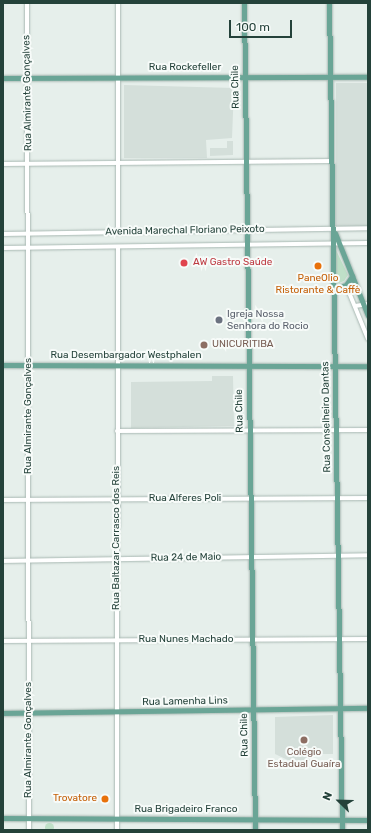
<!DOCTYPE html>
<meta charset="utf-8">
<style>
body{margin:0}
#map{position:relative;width:371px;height:833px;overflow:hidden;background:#e6efeb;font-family:Rubik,sans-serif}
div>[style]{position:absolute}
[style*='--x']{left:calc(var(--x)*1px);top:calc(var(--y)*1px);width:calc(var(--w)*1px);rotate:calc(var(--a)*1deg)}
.built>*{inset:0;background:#d4dfda;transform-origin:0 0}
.green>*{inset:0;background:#bfe0c8}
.round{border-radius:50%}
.roads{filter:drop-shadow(0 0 1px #a8b8b2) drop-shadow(0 0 1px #a8b8b2)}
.minor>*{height:4px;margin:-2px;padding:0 2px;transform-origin:2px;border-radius:2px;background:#fff}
.major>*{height:5px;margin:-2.5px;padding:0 2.5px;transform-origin:2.5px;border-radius:2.5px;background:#6aa596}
.dots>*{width:11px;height:11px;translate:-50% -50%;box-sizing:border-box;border:2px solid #f7fbf9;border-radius:50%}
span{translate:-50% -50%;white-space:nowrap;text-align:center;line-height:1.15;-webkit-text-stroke:4px #f7fbf9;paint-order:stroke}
.street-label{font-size:10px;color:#24423a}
.health-label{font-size:10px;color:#be3a42}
.left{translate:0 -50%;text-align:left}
.food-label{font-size:10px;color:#c56008}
.right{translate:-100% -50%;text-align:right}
.worship-label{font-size:10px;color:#5b616d}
.education-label{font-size:10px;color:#785e54}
.frame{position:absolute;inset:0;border:4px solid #24423a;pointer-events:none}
.north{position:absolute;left:319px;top:781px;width:40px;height:40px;-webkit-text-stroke:3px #f7fbf9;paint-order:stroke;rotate:293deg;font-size:11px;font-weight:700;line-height:16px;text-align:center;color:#24423a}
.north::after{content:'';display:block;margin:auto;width:14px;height:18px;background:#24423a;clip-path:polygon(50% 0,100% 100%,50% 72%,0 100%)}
.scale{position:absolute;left:229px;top:20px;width:63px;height:18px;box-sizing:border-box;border:2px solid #24423a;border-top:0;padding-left:5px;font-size:12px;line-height:14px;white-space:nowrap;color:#24423a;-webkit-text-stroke:3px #f7fbf9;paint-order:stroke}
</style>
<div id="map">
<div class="built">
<div style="left:368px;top:83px;width:143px;height:32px;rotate:90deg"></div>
<div style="clip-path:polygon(124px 85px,234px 88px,232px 138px,206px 140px,207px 158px,124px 158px)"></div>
<div style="clip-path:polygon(227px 141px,233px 141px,233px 155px,210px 156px,210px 148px,227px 148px)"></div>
<div style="clip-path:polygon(212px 376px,233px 376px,234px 426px,131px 428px,131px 382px,212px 381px)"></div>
<div style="clip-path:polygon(333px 715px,333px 754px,312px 754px,305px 768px,275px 754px,275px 717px)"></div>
</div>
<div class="green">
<div style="clip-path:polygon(335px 248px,348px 275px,344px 281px,336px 284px)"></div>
<div class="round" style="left:44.5px;top:822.5px;width:9px;height:9px"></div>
</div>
<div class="roads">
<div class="minor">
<div style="--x:27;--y:3;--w:827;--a:89.86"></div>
<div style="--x:3;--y:164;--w:329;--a:-0.5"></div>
<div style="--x:118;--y:232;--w:229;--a:-90"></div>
<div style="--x:3;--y:234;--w:365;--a:-0.9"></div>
<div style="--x:3;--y:248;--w:365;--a:-0.8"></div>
<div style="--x:346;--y:285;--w:58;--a:67.8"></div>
<div style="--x:355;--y:306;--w:13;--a:-9"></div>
<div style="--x:117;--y:431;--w:251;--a:-0.2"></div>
<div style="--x:3;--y:500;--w:365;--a:-0.3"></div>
<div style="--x:3;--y:561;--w:365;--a:-0.9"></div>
<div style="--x:3;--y:641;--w:365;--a:-0.3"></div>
<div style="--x:117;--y:830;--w:583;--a:-89.9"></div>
</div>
<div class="major">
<div style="--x:244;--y:3;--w:827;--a:89.24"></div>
<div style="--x:329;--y:3;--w:827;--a:89.1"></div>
<div style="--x:3;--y:78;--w:365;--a:-0.2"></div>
<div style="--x:335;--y:233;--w:89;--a:68.3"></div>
<div style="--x:334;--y:289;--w:13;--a:-18"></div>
<div style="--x:346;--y:285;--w:11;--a:-56"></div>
<div style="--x:3;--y:365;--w:365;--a:0.2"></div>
<div style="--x:3;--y:713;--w:365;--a:-0.8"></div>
<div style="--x:3;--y:818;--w:365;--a:0.3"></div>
</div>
</div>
<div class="dots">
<div style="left:184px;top:263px;background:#e0444e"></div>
<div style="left:318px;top:266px;background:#e8710a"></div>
<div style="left:219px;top:320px;background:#6b7280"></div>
<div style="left:204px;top:345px;background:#8d6e63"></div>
<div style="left:304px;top:740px;background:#8d6e63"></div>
<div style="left:105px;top:799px;background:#e8710a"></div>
</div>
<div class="street-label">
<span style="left:185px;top:68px">Rua Rockefeller</span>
<span style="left:236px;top:87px;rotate:-91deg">Rua Chile</span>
<span style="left:28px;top:93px;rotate:-91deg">Rua Almirante Gonçalves</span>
<span style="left:185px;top:231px;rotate:-1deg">Avenida Marechal Floriano Peixoto</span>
<span style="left:126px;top:356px">Rua Desembargador Westphalen</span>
<span style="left:240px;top:411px;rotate:-91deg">Rua Chile</span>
<span style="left:29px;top:416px;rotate:-90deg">Rua Almirante Gonçalves</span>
<span style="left:327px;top:417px;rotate:-91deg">Rua Conselheiro Dantas</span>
<span style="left:185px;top:499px">Rua Alferes Poli</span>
<span style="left:117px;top:538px;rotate:-90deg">Rua Baltazar Carrasco dos Reis</span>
<span style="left:186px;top:558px;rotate:-1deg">Rua 24 de Maio</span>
<span style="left:186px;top:640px">Rua Nunes Machado</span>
<span style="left:185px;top:702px;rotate:-1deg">Rua Lamenha Lins</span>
<span style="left:245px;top:735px;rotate:-91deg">Rua Chile</span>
<span style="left:29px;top:740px;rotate:-90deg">Rua Almirante Gonçalves</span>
<span style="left:186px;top:810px">Rua Brigadeiro Franco</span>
</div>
<div class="health-label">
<span class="left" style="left:193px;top:263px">AW Gastro Saúde</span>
</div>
<div class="food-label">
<span style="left:318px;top:284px">PaneOlio<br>Ristorante &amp; Caffè</span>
<span class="right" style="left:97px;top:799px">Trovatore</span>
</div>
<div class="worship-label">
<span class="left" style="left:227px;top:320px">Igreja Nossa<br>Senhora do Rocio</span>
</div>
<div class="education-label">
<span class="left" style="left:212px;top:345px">UNICURITIBA</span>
<span style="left:304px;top:758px">Colégio<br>Estadual Guaíra</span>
</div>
<div class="frame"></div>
<div class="north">N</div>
<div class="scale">100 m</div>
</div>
